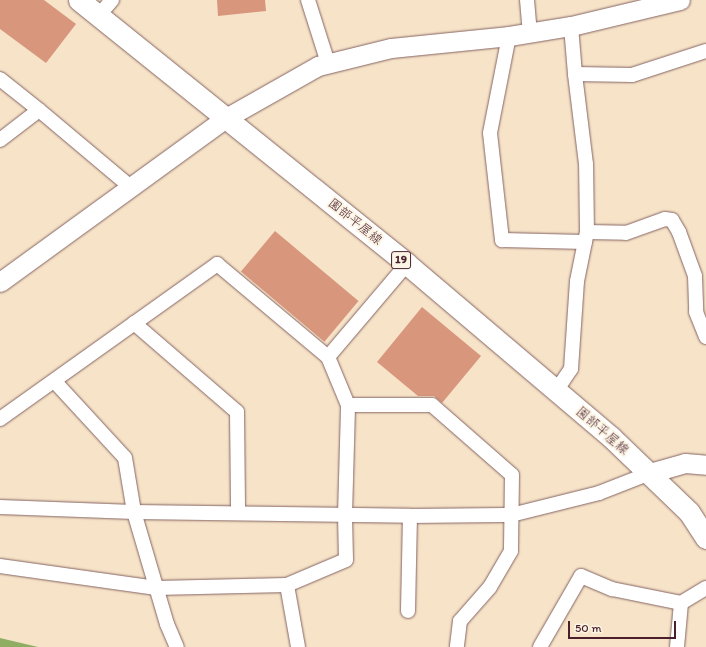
<!DOCTYPE html>
<meta charset="utf-8">
<style>
body{margin:0}
#map{position:relative;width:706px;height:647px;overflow:hidden;background:#f6e3c8;font-family:Itim,"Klee One",sans-serif}
div>[style]{position:absolute}
[style*='--x']{left:calc(var(--x)*1px);top:calc(var(--y)*1px);width:calc(var(--w)*1px);rotate:calc(var(--a)*1deg)}
.forest>*{inset:0;background:#90ae62}
.building>*{inset:0;background:#d8967c;transform-origin:0 0}
.roads{filter:drop-shadow(0 0 1px #866462) drop-shadow(0 0 1px #866462)}
.street>*{height:14px;margin:-7px;padding:0 7px;transform-origin:7px;border-radius:7px;background:#fff}
.secondary>*{height:19px;margin:-9.5px;padding:0 9.5px;transform-origin:9.5px;border-radius:9.5px;background:#fff}
.primary>*{height:21px;margin:-10.5px;padding:0 10.5px;transform-origin:10.5px;border-radius:10.5px;background:#fff}
span{translate:-50% -50%;white-space:nowrap;text-align:center;line-height:1.15;-webkit-text-stroke:4px #fcf5e5;paint-order:stroke}
.shield-label span{padding:1px 3px;background:#fcf5e5;border:1px solid;border-radius:3px;-webkit-text-stroke-width:0}
.shield-label{font-size:12px;color:#4a1f2b;font-weight:700}
.street-label{font-size:13px;color:#4a1f2b}
.scale{position:absolute;left:568px;top:621px;width:108px;height:18px;box-sizing:border-box;border:2px solid #4a1f2b;border-top:0;padding-left:5px;font-size:12px;line-height:14px;white-space:nowrap;color:#4a1f2b;-webkit-text-stroke:3px #fcf5e5;paint-order:stroke}
</style>
<div id="map">
<div class="forest">
<div style="clip-path:polygon(0 638px,38px 647px,0 647px)"></div>
</div>
<div class="building">
<div style="clip-path:polygon(0 0,44px 0,76px 24px,46px 63px,0 29px)"></div>
<div style="clip-path:polygon(217px 0,265px 0,266px 11px,218px 16px)"></div>
<div style="left:275px;top:231px;width:109px;height:53px;rotate:40deg"></div>
<div style="clip-path:polygon(422px 307px,481px 356px,442px 403px,434px 396px,418px 396px,377px 362px)"></div>
</div>
<div class="roads">
<div class="street">
<div style="--x:308;--y:0;--w:66;--a:72.4"></div>
<div style="--x:527;--y:0;--w:33;--a:85"></div>
<div style="--x:99;--y:15;--w:20;--a:-49"></div>
<div style="--x:509;--y:36;--w:99;--a:101.1"></div>
<div style="--x:490;--y:133;--w:108;--a:83.6"></div>
<div style="--x:502;--y:240;--w:83;--a:1.4"></div>
<div style="--x:575;--y:74;--w:57;--a:1"></div>
<div style="--x:632;--y:75;--w:78;--a:-18"></div>
<div style="--x:0;--y:79;--w:50;--a:38.5"></div>
<div style="--x:39;--y:110;--w:121;--a:40"></div>
<div style="--x:0;--y:140;--w:49;--a:-37.6"></div>
<div style="--x:587;--y:232;--w:39;--a:1"></div>
<div style="--x:626;--y:233;--w:41;--a:-19.7"></div>
<div style="--x:665;--y:219;--w:7;--a:8"></div>
<div style="--x:672;--y:220;--w:14;--a:60"></div>
<div style="--x:679;--y:232;--w:47;--a:70"></div>
<div style="--x:695;--y:276;--w:36;--a:88"></div>
<div style="--x:696;--y:312;--w:27;--a:68"></div>
<div style="--x:134;--y:323;--w:136;--a:40.8"></div>
<div style="--x:237;--y:412;--w:101;--a:89.4"></div>
<div style="--x:328;--y:357;--w:122;--a:-49.7"></div>
<div style="--x:57;--y:384;--w:100;--a:47.4"></div>
<div style="--x:125;--y:458;--w:55;--a:80.5"></div>
<div style="--x:134;--y:512;--w:117;--a:73.6"></div>
<div style="--x:167;--y:624;--w:25;--a:67"></div>
<div style="--x:556;--y:391;--w:27;--a:-56"></div>
<div style="--x:571;--y:369;--w:88;--a:-86.1"></div>
<div style="--x:577;--y:281;--w:50;--a:-78.5"></div>
<div style="--x:587;--y:232;--w:68;--a:-90.8"></div>
<div style="--x:586;--y:164;--w:91;--a:-97"></div>
<div style="--x:575;--y:74;--w:48;--a:-94.8"></div>
<div style="--x:0;--y:419;--w:267;--a:-35.5"></div>
<div style="--x:217;--y:264;--w:145;--a:40"></div>
<div style="--x:328;--y:357;--w:52;--a:67.4"></div>
<div style="--x:348;--y:405;--w:84;--a:0"></div>
<div style="--x:432;--y:405;--w:106;--a:41.2"></div>
<div style="--x:512;--y:475;--w:76;--a:90.8"></div>
<div style="--x:511;--y:551;--w:42;--a:120.3"></div>
<div style="--x:490;--y:587;--w:45;--a:131.4"></div>
<div style="--x:460;--y:621;--w:26;--a:97"></div>
<div style="--x:0;--y:507;--w:134;--a:2.1"></div>
<div style="--x:134;--y:512;--w:276;--a:0.8"></div>
<div style="--x:410;--y:516;--w:101;--a:-0.6"></div>
<div style="--x:511;--y:515;--w:91;--a:-14"></div>
<div style="--x:599;--y:493;--w:55;--a:-21.4"></div>
<div style="--x:0;--y:566;--w:158;--a:8"></div>
<div style="--x:156;--y:588;--w:131;--a:-1.3"></div>
<div style="--x:287;--y:585;--w:64;--a:-23"></div>
<div style="--x:346;--y:560;--w:45;--a:-91.3"></div>
<div style="--x:345;--y:515;--w:110;--a:-88.4"></div>
<div style="--x:287;--y:585;--w:63;--a:79.9"></div>
<div style="--x:408;--y:611;--w:95;--a:-88.8"></div>
<div style="--x:540;--y:647;--w:82;--a:-60"></div>
<div style="--x:581;--y:576;--w:34;--a:23"></div>
<div style="--x:612;--y:589;--w:70;--a:11.5"></div>
<div style="--x:681;--y:603;--w:29;--a:-31"></div>
<div style="--x:677;--y:647;--w:44;--a:-84.8"></div>
</div>
<div class="secondary">
<div style="--x:0;--y:282;--w:279;--a:-36"></div>
<div style="--x:226;--y:118;--w:106;--a:-29.5"></div>
<div style="--x:318;--y:66;--w:75;--a:-13.9"></div>
<div style="--x:391;--y:48;--w:119;--a:-5.8"></div>
<div style="--x:509;--y:36;--w:63;--a:-9.2"></div>
<div style="--x:571;--y:26;--w:112;--a:-13.4"></div>
<div style="--x:650;--y:473;--w:36;--a:-16"></div>
<div style="--x:685;--y:463;--w:21;--a:5"></div>
</div>
<div class="primary">
<div style="--x:79;--y:0;--w:421;--a:38.8"></div>
<div style="--x:407;--y:264;--w:267;--a:40.3"></div>
<div style="--x:611;--y:437;--w:108;--a:43.9"></div>
<div style="--x:689;--y:512;--w:31;--a:57"></div>
</div>
</div>
<div class="shield-label">
<span style="left:401px;top:260px">19</span>
</div>
<div class="street-label">
<span style="left:355px;top:222px;rotate:39deg">園部平屋線</span>
<span style="left:602px;top:431px;rotate:41deg">園部平屋線</span>
</div>
<div class="scale">50 m</div>
</div>
